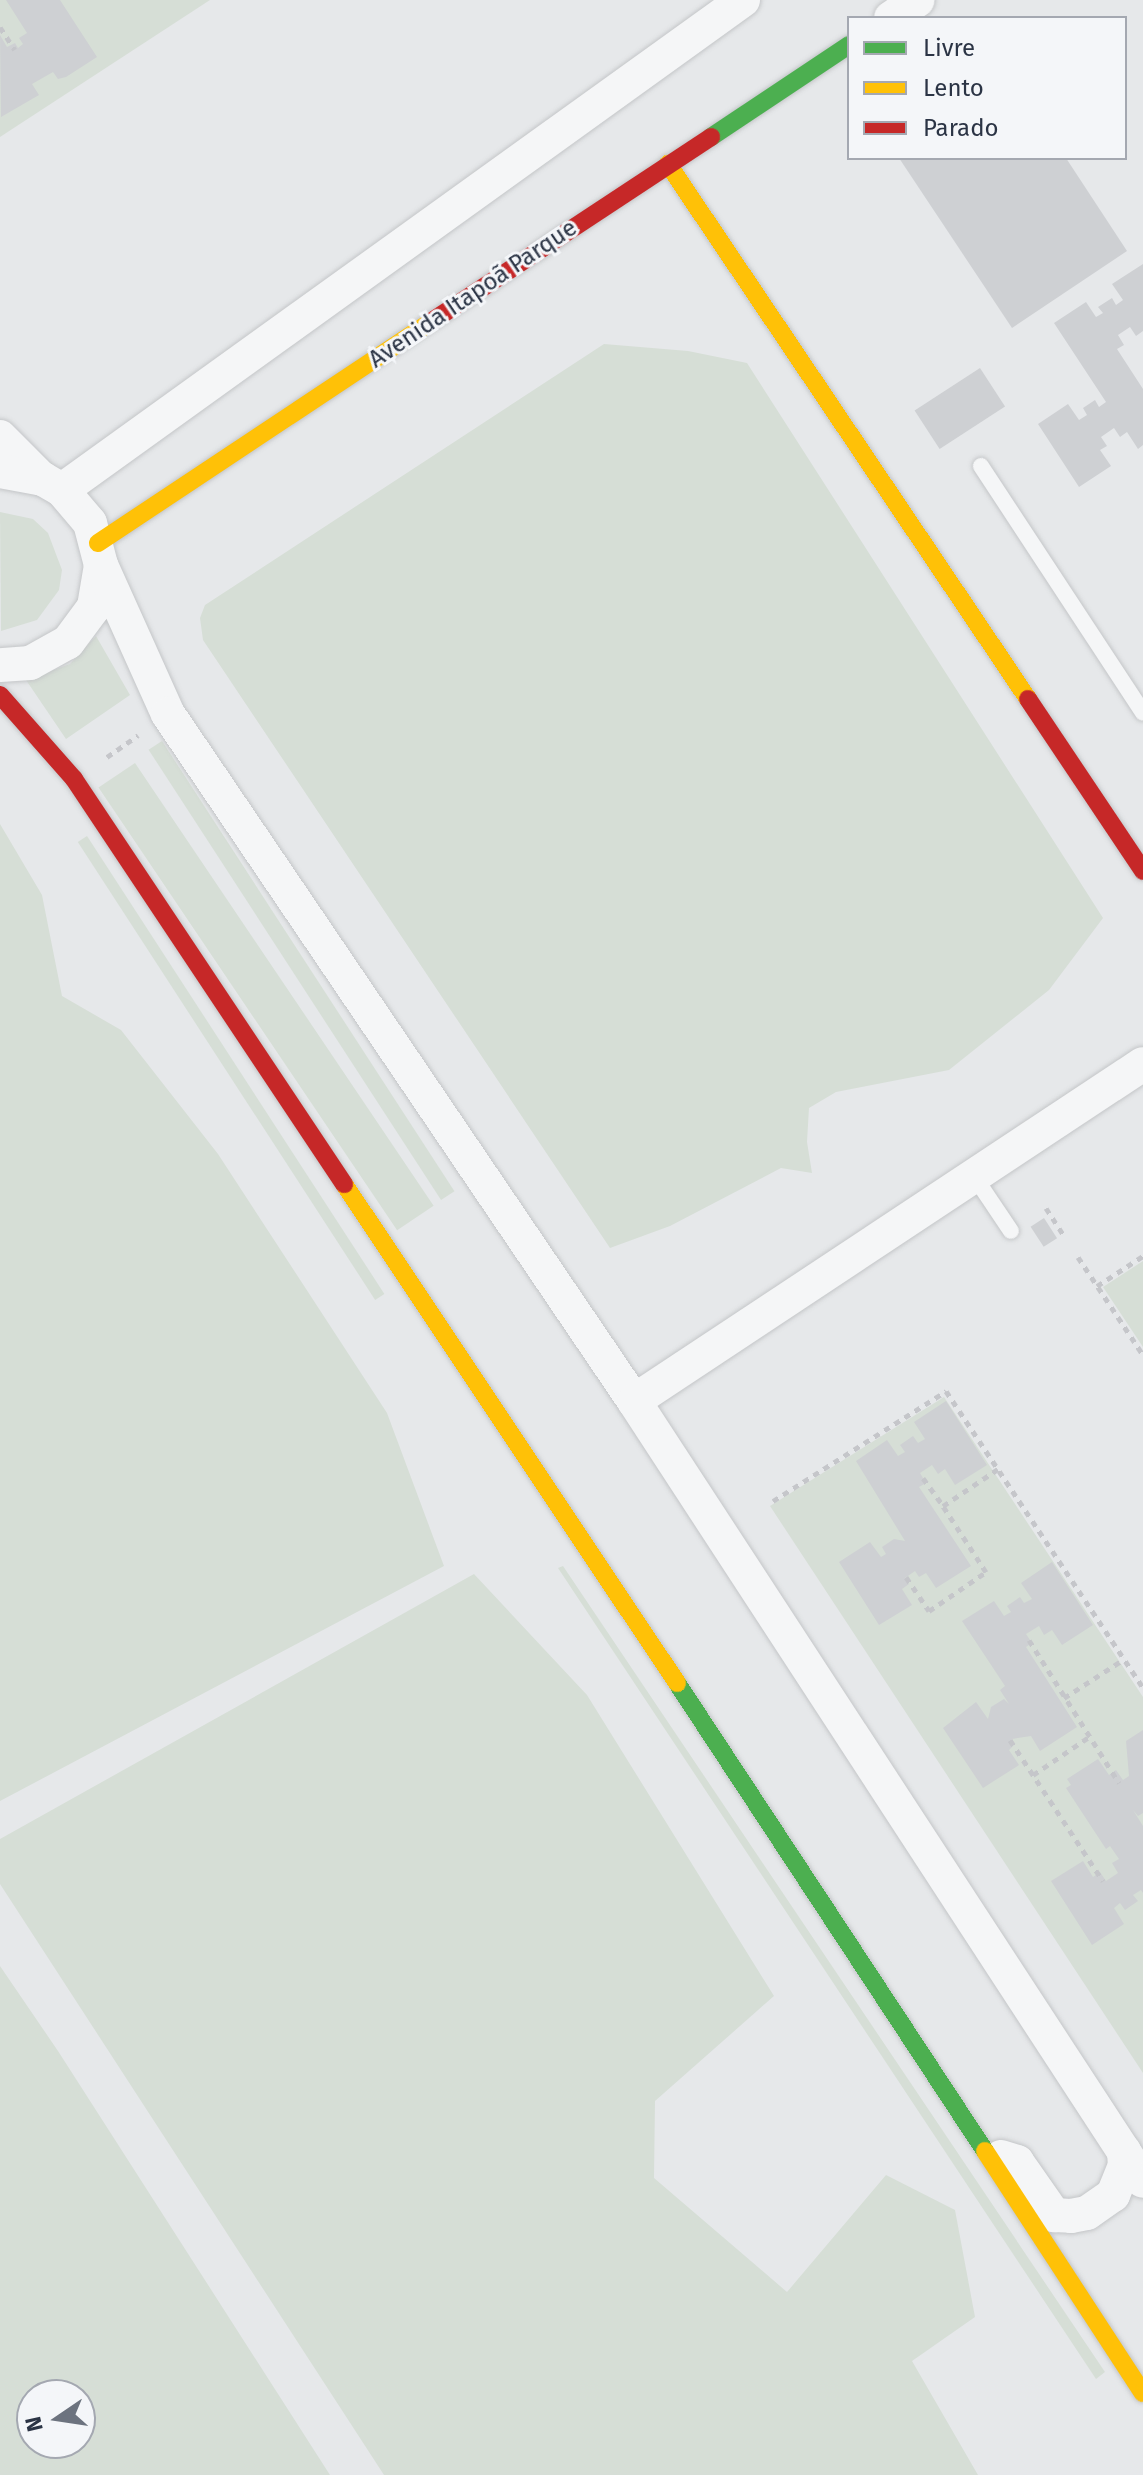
<!DOCTYPE html>
<meta charset="utf-8">
<style>
body{margin:0}
#map{position:relative;width:1143px;height:2475px;overflow:hidden;background:#e6e8ea;font-family:"Fira Sans",sans-serif}
div>[style]{position:absolute}
[style*='--x']{left:calc(var(--x)*1px);top:calc(var(--y)*1px);width:calc(var(--w)*1px);rotate:calc(var(--a)*1deg)}
.green>*{inset:0;background:#d6ded6;transform-origin:0 0}
.building>*{inset:0;background:#ced0d3;transform-origin:0 0}
.path>*{height:5px;margin-top:-2.5px;transform-origin:0;background:repeating-linear-gradient(90deg,#c5c6ca 0 6px,transparent 0 12px)}
.roads{filter:drop-shadow(0 0 2px #c4c6c8) drop-shadow(0 0 2px #c4c6c8)}
.lane>*{height:16px;margin:-8px;padding:0 8px;transform-origin:8px;border-radius:8px;background:#f5f6f7}
.street>*{height:34px;margin:-17px;padding:0 17px;transform-origin:17px;border-radius:17px;background:#f5f6f7}
.fast>*{height:18px;margin:-9px;padding:0 9px;transform-origin:9px;border-radius:9px;background:#4caf50}
.slow>*{height:18px;margin:-9px;padding:0 9px;transform-origin:9px;border-radius:9px;background:#ffc107}
.jam>*{height:18px;margin:-9px;padding:0 9px;transform-origin:9px;border-radius:9px;background:#c62828}
span{translate:-50% -50%;white-space:nowrap;text-align:center;line-height:1.15;-webkit-text-stroke:6px #f4f6f9;paint-order:stroke}
.street-label{font-size:24px;color:#2b3445}
.legend{position:absolute;left:847px;top:16px;width:280px;height:144px;box-sizing:border-box;background:#f4f6f9;border:2px solid #a4a8b1;margin:0;padding:10px 14px;list-style:none;font-size:24px;color:#2b3445}
.legend li{display:flex;align-items:center;gap:16px;height:40px}
.legend b{width:40px;border:2px solid #a4a8b1}
.north{position:absolute;left:16px;top:2379px;width:80px;height:80px;box-sizing:border-box;background:#f4f6f9;border:2px solid #a4a8b1;border-radius:50%;rotate:257deg;font-size:22px;font-weight:700;line-height:32px;text-align:center;color:#2b3445}
.north::after{content:'';display:block;margin:auto;width:28px;height:36px;background:#6c737f;clip-path:polygon(50% 0,100% 100%,50% 72%,0 100%)}
</style>
<div id="map">
<div class="green">
<div style="clip-path:polygon(0 0,210px 0,0 137px)"></div>
<div style="clip-path:polygon(604px 344px,688px 351px,747px 363px,1103px 918px,1049px 990px,949px 1070px,836px 1092px,809px 1108px,807px 1142px,812px 1173px,781px 1168px,670px 1226px,610px 1248px,203px 640px,200px 618px,205px 605px)"></div>
<div style="clip-path:polygon(0 512px,33px 519px,48px 533px,62px 570px,59px 590px,37px 620px,1px 631px)"></div>
<div style="clip-path:polygon(96px 636px,130px 695px,66px 739px,26px 680px,70px 664px)"></div>
<div style="left:162px;top:741px;width:537px;height:16px;rotate:57deg"></div>
<div style="left:135px;top:763px;width:534px;height:44px;rotate:56deg"></div>
<div style="clip-path:polygon(0 824px,42px 895px,62px 996px,121px 1030px,218px 1154px,387px 1413px,444px 1566px,0 1801px)"></div>
<div style="left:87px;top:836px;width:546px;height:11px;rotate:57deg"></div>
<div style="clip-path:polygon(1143px 1261px,1143px 1347px,1103px 1287px)"></div>
<div style="clip-path:polygon(944px 1397px,1143px 1697px,1143px 2073px,770px 1506px)"></div>
<div style="clip-path:polygon(563px 1566px,1105px 2372px,1096px 2379px,558px 1568px)"></div>
<div style="clip-path:polygon(474px 1574px,587px 1695px,774px 1996px,655px 2101px,654px 2178px,787px 2292px,886px 2175px,955px 2210px,975px 2317px,912px 2361px,978px 2475px,384px 2475px,0 1884px,0 1839px)"></div>
<div style="clip-path:polygon(evenodd,0 1966px,58px 2051px,330px 2475px,0 2475px,0 1966px,32px 2395px,80px 2395px,80px 2443px,32px 2443px,32px 2395px)"></div>
</div>
<div class="building">
<div style="clip-path:polygon(6px 0,60px 0,97px 57px,66px 77px,58px 79px,53px 72px,32px 84px,39px 95px,1px 117px,0 35px,7px 47px,15px 43px,18px 48px,23px 44px,19px 38px,27px 33px)"></div>
<div style="clip-path:polygon(899px 158px,1066px 158px,1127px 251px,1012px 328px)"></div>
<div style="clip-path:polygon(1143px 264px,1143px 331px,1136px 336px,1130px 327px,1118px 335px,1124px 345px,1117px 349px,1143px 389px,1143px 445px,1138px 449px,1127px 432px,1120px 437px,1114px 428px,1101px 437px,1107px 446px,1100px 450px,1111px 466px,1079px 487px,1038px 424px,1068px 404px,1079px 420px,1087px 415px,1083px 408px,1095px 400px,1099px 407px,1106px 402px,1054px 323px,1086px 302px,1096px 317px,1103px 313px,1098px 307px,1112px 298px,1116px 305px,1123px 300px,1112px 284px)"></div>
<div style="left:980px;top:368px;width:46px;height:78px;rotate:57deg"></div>
<div style="left:1044px;top:1218px;width:24px;height:16px;rotate:57deg"></div>
<div style="clip-path:polygon(946px 1401px,987px 1465px,955px 1485px,945px 1469px,938px 1474px,932px 1465px,920px 1473px,926px 1483px,919px 1487px,971px 1566px,936px 1588px,926px 1573px,919px 1577px,915px 1571px,905px 1578px,909px 1584px,902px 1589px,912px 1605px,879px 1625px,839px 1562px,870px 1542px,881px 1557px,886px 1554px,882px 1547px,894px 1539px,905px 1541px,856px 1461px,887px 1440px,898px 1456px,905px 1452px,900px 1445px,913px 1436px,918px 1443px,925px 1439px,914px 1422px)"></div>
<div style="clip-path:polygon(1052px 1562px,1093px 1625px,1062px 1645px,1052px 1630px,1044px 1635px,1039px 1626px,1026px 1634px,1032px 1643px,1026px 1647px,1077px 1727px,1040px 1751px,1031px 1736px,1012px 1739px,1015px 1744px,1009px 1750px,1019px 1765px,983px 1788px,943px 1728px,976px 1702px,988px 1719px,991px 1707px,1004px 1699px,1009px 1704px,1000px 1690px,1005px 1686px,962px 1621px,994px 1601px,1004px 1616px,1011px 1612px,1007px 1606px,1020px 1597px,1024px 1603px,1032px 1599px,1021px 1583px)"></div>
<div style="clip-path:polygon(1143px 1730px,1143px 1813px,1138px 1816px,1133px 1810px,1143px 1826px,1143px 1893px,1141px 1890px,1133px 1895px,1138px 1901px,1125px 1910px,1120px 1903px,1114px 1908px,1124px 1924px,1092px 1945px,1051px 1881px,1083px 1861px,1093px 1877px,1100px 1872px,1106px 1881px,1118px 1873px,1112px 1863px,1119px 1859px,1110px 1846px,1106px 1849px,1066px 1788px,1071px 1785px,1067px 1779px,1098px 1759px,1109px 1775px,1116px 1770px,1123px 1780px,1129px 1776px,1126px 1741px)"></div>
</div>
<div class="path">
<div style="--x:0;--y:27;--w:27;--a:57"></div>
<div style="--x:107;--y:757;--w:38;--a:-35"></div>
<div style="--x:1046;--y:1208;--w:31;--a:57"></div>
<div style="--x:1078;--y:1257;--w:118;--a:56.4"></div>
<div style="--x:1097;--y:1286;--w:55;--a:-33.1"></div>
<div style="--x:923;--y:1478;--w:34;--a:54"></div>
<div style="--x:773;--y:1501;--w:205;--a:-32.4"></div>
<div style="--x:946;--y:1391;--w:356;--a:56.4"></div>
<div style="--x:906;--y:1577;--w:41;--a:55.9"></div>
<div style="--x:929;--y:1611;--w:69;--a:-34.4"></div>
<div style="--x:986;--y:1572;--w:79;--a:-123.1"></div>
<div style="--x:943;--y:1506;--w:66;--a:-33.9"></div>
<div style="--x:1029;--y:1640;--w:169;--a:57.8"></div>
<div style="--x:1064;--y:1698;--w:72;--a:-33"></div>
<div style="--x:1010;--y:1740;--w:169;--a:56.6"></div>
<div style="--x:1033;--y:1775;--w:68;--a:-34.2"></div>
</div>
<div class="roads">
<div class="lane">
<div style="--x:981;--y:466;--w:295;--a:56.7"></div>
<div style="--x:974;--y:1176;--w:66;--a:56.1"></div>
</div>
<div class="street">
<div style="--x:891;--y:18;--w:32;--a:-34"></div>
<div style="--x:0;--y:437;--w:59;--a:45"></div>
<div style="--x:0;--y:471;--w:44;--a:10.5"></div>
<div style="--x:43;--y:479;--w:22;--a:30"></div>
<div style="--x:62;--y:490;--w:43;--a:49.7"></div>
<div style="--x:90;--y:523;--w:43;--a:75.3"></div>
<div style="--x:101;--y:565;--w:43;--a:99.5"></div>
<div style="--x:94;--y:607;--w:44;--a:126.6"></div>
<div style="--x:68;--y:642;--w:43;--a:151.1"></div>
<div style="--x:30;--y:663;--w:30;--a:176"></div>
<div style="--x:62;--y:490;--w:839;--a:-35.74"></div>
<div style="--x:101;--y:565;--w:163;--a:65.8"></div>
<div style="--x:168;--y:714;--w:830;--a:55.85"></div>
<div style="--x:634;--y:1401;--w:931;--a:56.87"></div>
<div style="--x:634;--y:1401;--w:610;--a:-33.51"></div>
<div style="--x:1001;--y:2157;--w:17;--a:17"></div>
<div style="--x:1017;--y:2162;--w:65;--a:55.1"></div>
<div style="--x:1054;--y:2215;--w:17;--a:3"></div>
<div style="--x:1071;--y:2216;--w:16;--a:-11"></div>
<div style="--x:1087;--y:2213;--w:32;--a:-35"></div>
<div style="--x:1113;--y:2195;--w:31;--a:-68"></div>
<div style="--x:1125;--y:2166;--w:15;--a:-94"></div>
</div>
<div class="fast">
<div style="--x:711;--y:137;--w:166;--a:-33.7"></div>
<div style="--x:677;--y:1683;--w:560;--a:56.65"></div>
</div>
<div class="slow">
<div style="--x:668;--y:164;--w:645;--a:56.06"></div>
<div style="--x:98;--y:543;--w:397;--a:-33.6"></div>
<div style="--x:344;--y:1184;--w:600;--a:56.28"></div>
<div style="--x:985;--y:2151;--w:289;--a:56.9"></div>
</div>
<div class="jam">
<div style="--x:429;--y:323;--w:338;--a:-33.4"></div>
<div style="--x:0;--y:695;--w:112;--a:48.6"></div>
<div style="--x:74;--y:779;--w:487;--a:56.3"></div>
<div style="--x:1028;--y:699;--w:207;--a:56.2"></div>
</div>
</div>
<div class="street-label">
<span style="left:473px;top:294px;rotate:-34deg">Avenida Itapoã Parque</span>
</div>
<ul class="legend">
<li><b style="height:10px;background:#4caf50"></b>Livre</li>
<li><b style="height:10px;background:#ffc107"></b>Lento</li>
<li><b style="height:10px;background:#c62828"></b>Parado</li>
</ul>
<div class="north">N</div>
</div>
